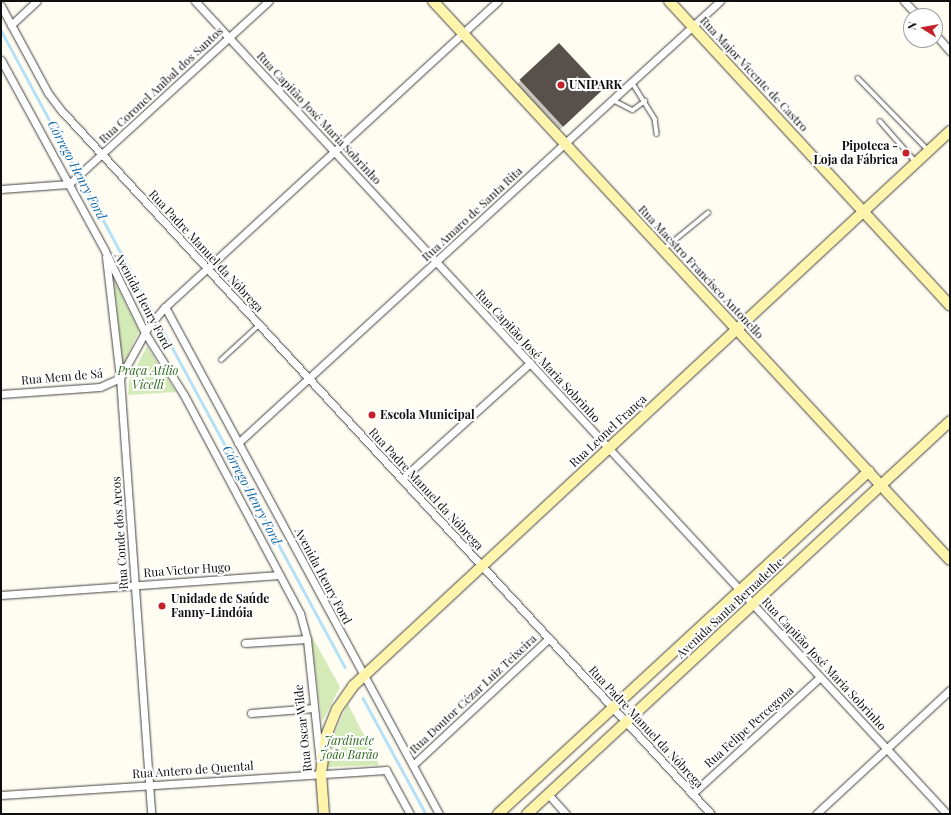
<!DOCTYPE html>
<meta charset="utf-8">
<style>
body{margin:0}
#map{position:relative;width:951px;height:815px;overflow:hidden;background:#fffcf1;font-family:"Playfair Display",serif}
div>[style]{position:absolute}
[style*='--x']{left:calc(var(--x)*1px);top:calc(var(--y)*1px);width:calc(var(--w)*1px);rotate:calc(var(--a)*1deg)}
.green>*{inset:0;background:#d4ebb8}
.shadow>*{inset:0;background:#0003}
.stream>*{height:2.5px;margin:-1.25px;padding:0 1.25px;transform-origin:1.25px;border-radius:1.25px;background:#b4e0f8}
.building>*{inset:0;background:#58504b;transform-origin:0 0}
.roads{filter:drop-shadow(0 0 1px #424242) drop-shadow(0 0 1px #424242)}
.lane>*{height:3.5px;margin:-1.75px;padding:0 1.75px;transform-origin:1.75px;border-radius:1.75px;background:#fff}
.street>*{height:7px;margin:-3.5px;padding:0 3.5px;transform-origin:3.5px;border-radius:3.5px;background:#fff}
.secondary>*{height:10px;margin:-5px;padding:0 5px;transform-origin:5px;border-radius:5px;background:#fff4ac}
.dots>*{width:11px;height:11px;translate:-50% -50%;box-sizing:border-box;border:2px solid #fff;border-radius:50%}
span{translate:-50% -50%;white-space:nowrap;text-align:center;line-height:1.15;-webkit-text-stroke:4px #fff;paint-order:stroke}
.street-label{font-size:12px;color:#0f0f0f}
.poi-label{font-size:12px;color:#0f0f0f;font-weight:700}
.left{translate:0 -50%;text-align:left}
.right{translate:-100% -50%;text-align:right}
.park-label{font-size:12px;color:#2e6a1c;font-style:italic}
.water-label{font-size:13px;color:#136aa6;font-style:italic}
.frame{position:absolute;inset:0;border:2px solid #0f0f0f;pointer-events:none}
.north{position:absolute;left:903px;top:8px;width:40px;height:40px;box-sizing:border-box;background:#fff;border:1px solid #9f9f9f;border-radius:50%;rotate:281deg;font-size:11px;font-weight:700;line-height:16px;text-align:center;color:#0f0f0f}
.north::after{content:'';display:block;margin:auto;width:14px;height:18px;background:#c5212d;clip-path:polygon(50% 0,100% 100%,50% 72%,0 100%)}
</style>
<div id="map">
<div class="green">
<div style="clip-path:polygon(114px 280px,139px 331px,123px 365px)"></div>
<div style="clip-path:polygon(147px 346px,176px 392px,128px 395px,129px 381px)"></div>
<div style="clip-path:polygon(311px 635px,340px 687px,322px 722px)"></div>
<div style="clip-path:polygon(348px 704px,379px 765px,327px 767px,334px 735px)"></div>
</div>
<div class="shadow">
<div style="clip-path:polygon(559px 44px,594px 98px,555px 134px,513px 88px)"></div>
</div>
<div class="stream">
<div style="--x:1;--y:30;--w:318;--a:61.7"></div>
<div style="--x:159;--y:323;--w:391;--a:61.6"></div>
<div style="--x:363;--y:698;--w:132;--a:61.5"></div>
</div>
<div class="building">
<div style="left:559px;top:43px;width:64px;height:54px;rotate:47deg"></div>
</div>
<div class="roads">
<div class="lane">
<div style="--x:858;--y:78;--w:100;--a:45.8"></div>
<div style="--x:632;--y:82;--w:44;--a:58.1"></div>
<div style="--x:655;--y:119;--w:15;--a:82"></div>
<div style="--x:613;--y:100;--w:22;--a:27"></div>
<div style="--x:633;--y:110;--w:15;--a:-37"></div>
<div style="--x:880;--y:121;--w:53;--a:48.8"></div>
<div style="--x:664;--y:249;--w:57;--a:-39.3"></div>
<div style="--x:221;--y:360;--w:52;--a:-42.6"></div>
</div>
<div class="street">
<div style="--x:195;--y:1;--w:1107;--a:47.23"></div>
<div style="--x:904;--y:1;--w:21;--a:47"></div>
<div style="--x:1;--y:6;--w:99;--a:61.6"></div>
<div style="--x:48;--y:93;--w:20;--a:53"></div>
<div style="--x:60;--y:109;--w:960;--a:47.28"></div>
<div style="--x:11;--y:25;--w:35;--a:-43"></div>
<div style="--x:935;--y:34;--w:23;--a:49"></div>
<div style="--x:1;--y:60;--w:217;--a:61.4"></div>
<div style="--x:105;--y:251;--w:91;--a:64"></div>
<div style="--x:145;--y:333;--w:73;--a:57.8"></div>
<div style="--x:184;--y:395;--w:247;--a:62"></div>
<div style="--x:300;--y:613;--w:27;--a:75"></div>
<div style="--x:307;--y:639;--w:124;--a:84"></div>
<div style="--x:1;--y:189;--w:68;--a:-4.2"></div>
<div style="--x:69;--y:184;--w:271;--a:-42.5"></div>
<div style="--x:106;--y:257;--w:122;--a:83.4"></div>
<div style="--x:120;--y:378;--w:437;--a:85.9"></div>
<div style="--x:165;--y:307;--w:576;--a:61.61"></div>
<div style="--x:1;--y:394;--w:99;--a:-4"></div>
<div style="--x:100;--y:387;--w:22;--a:-24"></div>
<div style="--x:120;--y:378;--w:58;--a:-61.2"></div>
<div style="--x:148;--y:327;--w:26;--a:-50"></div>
<div style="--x:165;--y:307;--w:452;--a:-42.6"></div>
<div style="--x:238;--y:443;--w:654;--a:-42.52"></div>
<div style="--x:402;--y:479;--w:173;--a:-42.2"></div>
<div style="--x:1;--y:595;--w:279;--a:-4.1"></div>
<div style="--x:245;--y:643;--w:62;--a:-3.7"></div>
<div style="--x:251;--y:713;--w:63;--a:-4.5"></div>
<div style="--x:413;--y:765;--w:186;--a:-43"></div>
<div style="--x:548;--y:794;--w:27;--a:48"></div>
<div style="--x:692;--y:794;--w:173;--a:-42.4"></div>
<div style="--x:1;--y:795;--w:386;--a:-3.7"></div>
<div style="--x:386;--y:770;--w:50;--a:61.4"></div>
<div style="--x:816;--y:814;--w:183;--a:-42.8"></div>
</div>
<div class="secondary">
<div style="--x:433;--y:1;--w:761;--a:47.24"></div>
<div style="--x:669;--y:1;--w:414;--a:47.3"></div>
<div style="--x:324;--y:814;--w:41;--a:-94.2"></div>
<div style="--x:321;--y:773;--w:37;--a:-82"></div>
<div style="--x:326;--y:736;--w:29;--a:-68"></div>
<div style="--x:337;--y:709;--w:28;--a:-55"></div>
<div style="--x:353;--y:686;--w:815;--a:-42.91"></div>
<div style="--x:498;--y:814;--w:505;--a:-42.75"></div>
<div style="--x:527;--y:814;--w:577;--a:-42.89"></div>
</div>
</div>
<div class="dots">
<div style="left:561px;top:85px;background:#c5212d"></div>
<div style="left:906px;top:153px;background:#c5212d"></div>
<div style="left:372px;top:415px;background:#c5212d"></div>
<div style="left:162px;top:606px;background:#c5212d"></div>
</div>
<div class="street-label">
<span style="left:754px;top:74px;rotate:47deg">Rua Major Vicente de Castro</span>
<span style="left:161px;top:85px;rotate:-43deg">Rua Coronel Aníbal dos Santos</span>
<span style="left:319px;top:118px;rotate:47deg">Rua Capitão José Maria Sobrinho</span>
<span style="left:472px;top:214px;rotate:-43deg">Rua Amaro de Santa Rita</span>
<span style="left:206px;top:251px;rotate:47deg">Rua Padre Manuel da Nóbrega</span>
<span style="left:701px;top:272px;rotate:47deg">Rua Maestro Francisco Antonello</span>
<span style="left:143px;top:301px;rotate:62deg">Avenida Henry Ford</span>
<span style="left:538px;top:356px;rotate:47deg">Rua Capitão José Maria Sobrinho</span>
<span style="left:62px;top:377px;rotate:-5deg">Rua Mem de Sá</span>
<span style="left:608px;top:431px;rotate:-43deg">Rua Leonel França</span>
<span style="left:426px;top:489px;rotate:47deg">Rua Padre Manuel da Nóbrega</span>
<span style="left:120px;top:533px;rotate:-94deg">Rua Conde dos Arcos</span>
<span style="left:187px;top:570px;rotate:-4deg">Rua Victor Hugo</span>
<span style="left:323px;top:576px;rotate:62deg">Avenida Henry Ford</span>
<span style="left:730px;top:608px;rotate:-43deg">Avenida Santa Bernadethe</span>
<span style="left:824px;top:664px;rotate:47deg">Rua Capitão José Maria Sobrinho</span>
<span style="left:473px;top:694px;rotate:-43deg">Rua Doutor Cézar Luiz Teixeira</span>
<span style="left:646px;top:727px;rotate:47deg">Rua Padre Manuel da Nóbrega</span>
<span style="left:749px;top:727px;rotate:-42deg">Rua Felipe Percegona</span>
<span style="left:303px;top:728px;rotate:-96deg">Rua Oscar Wilde</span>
<span style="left:193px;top:770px;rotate:-4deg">Rua Antero de Quental</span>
</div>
<div class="poi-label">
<span class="left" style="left:569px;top:85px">UNIPARK</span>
<span class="right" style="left:898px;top:153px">Pipoteca -<br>Loja da Fábrica</span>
<span class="left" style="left:380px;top:415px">Escola Municipal</span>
<span class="left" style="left:171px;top:606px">Unidade de Saúde<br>Fanny-Lindóia</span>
</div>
<div class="park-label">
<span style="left:148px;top:378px">Praça Atílio<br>Vicelli</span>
<span style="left:349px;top:748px">Jardinete<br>João Barão</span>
</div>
<div class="water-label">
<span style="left:77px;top:170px;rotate:62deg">Córrego Henry Ford</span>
<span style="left:252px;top:495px;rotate:62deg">Córrego Henry Ford</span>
</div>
<div class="frame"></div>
<div class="north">N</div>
</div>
